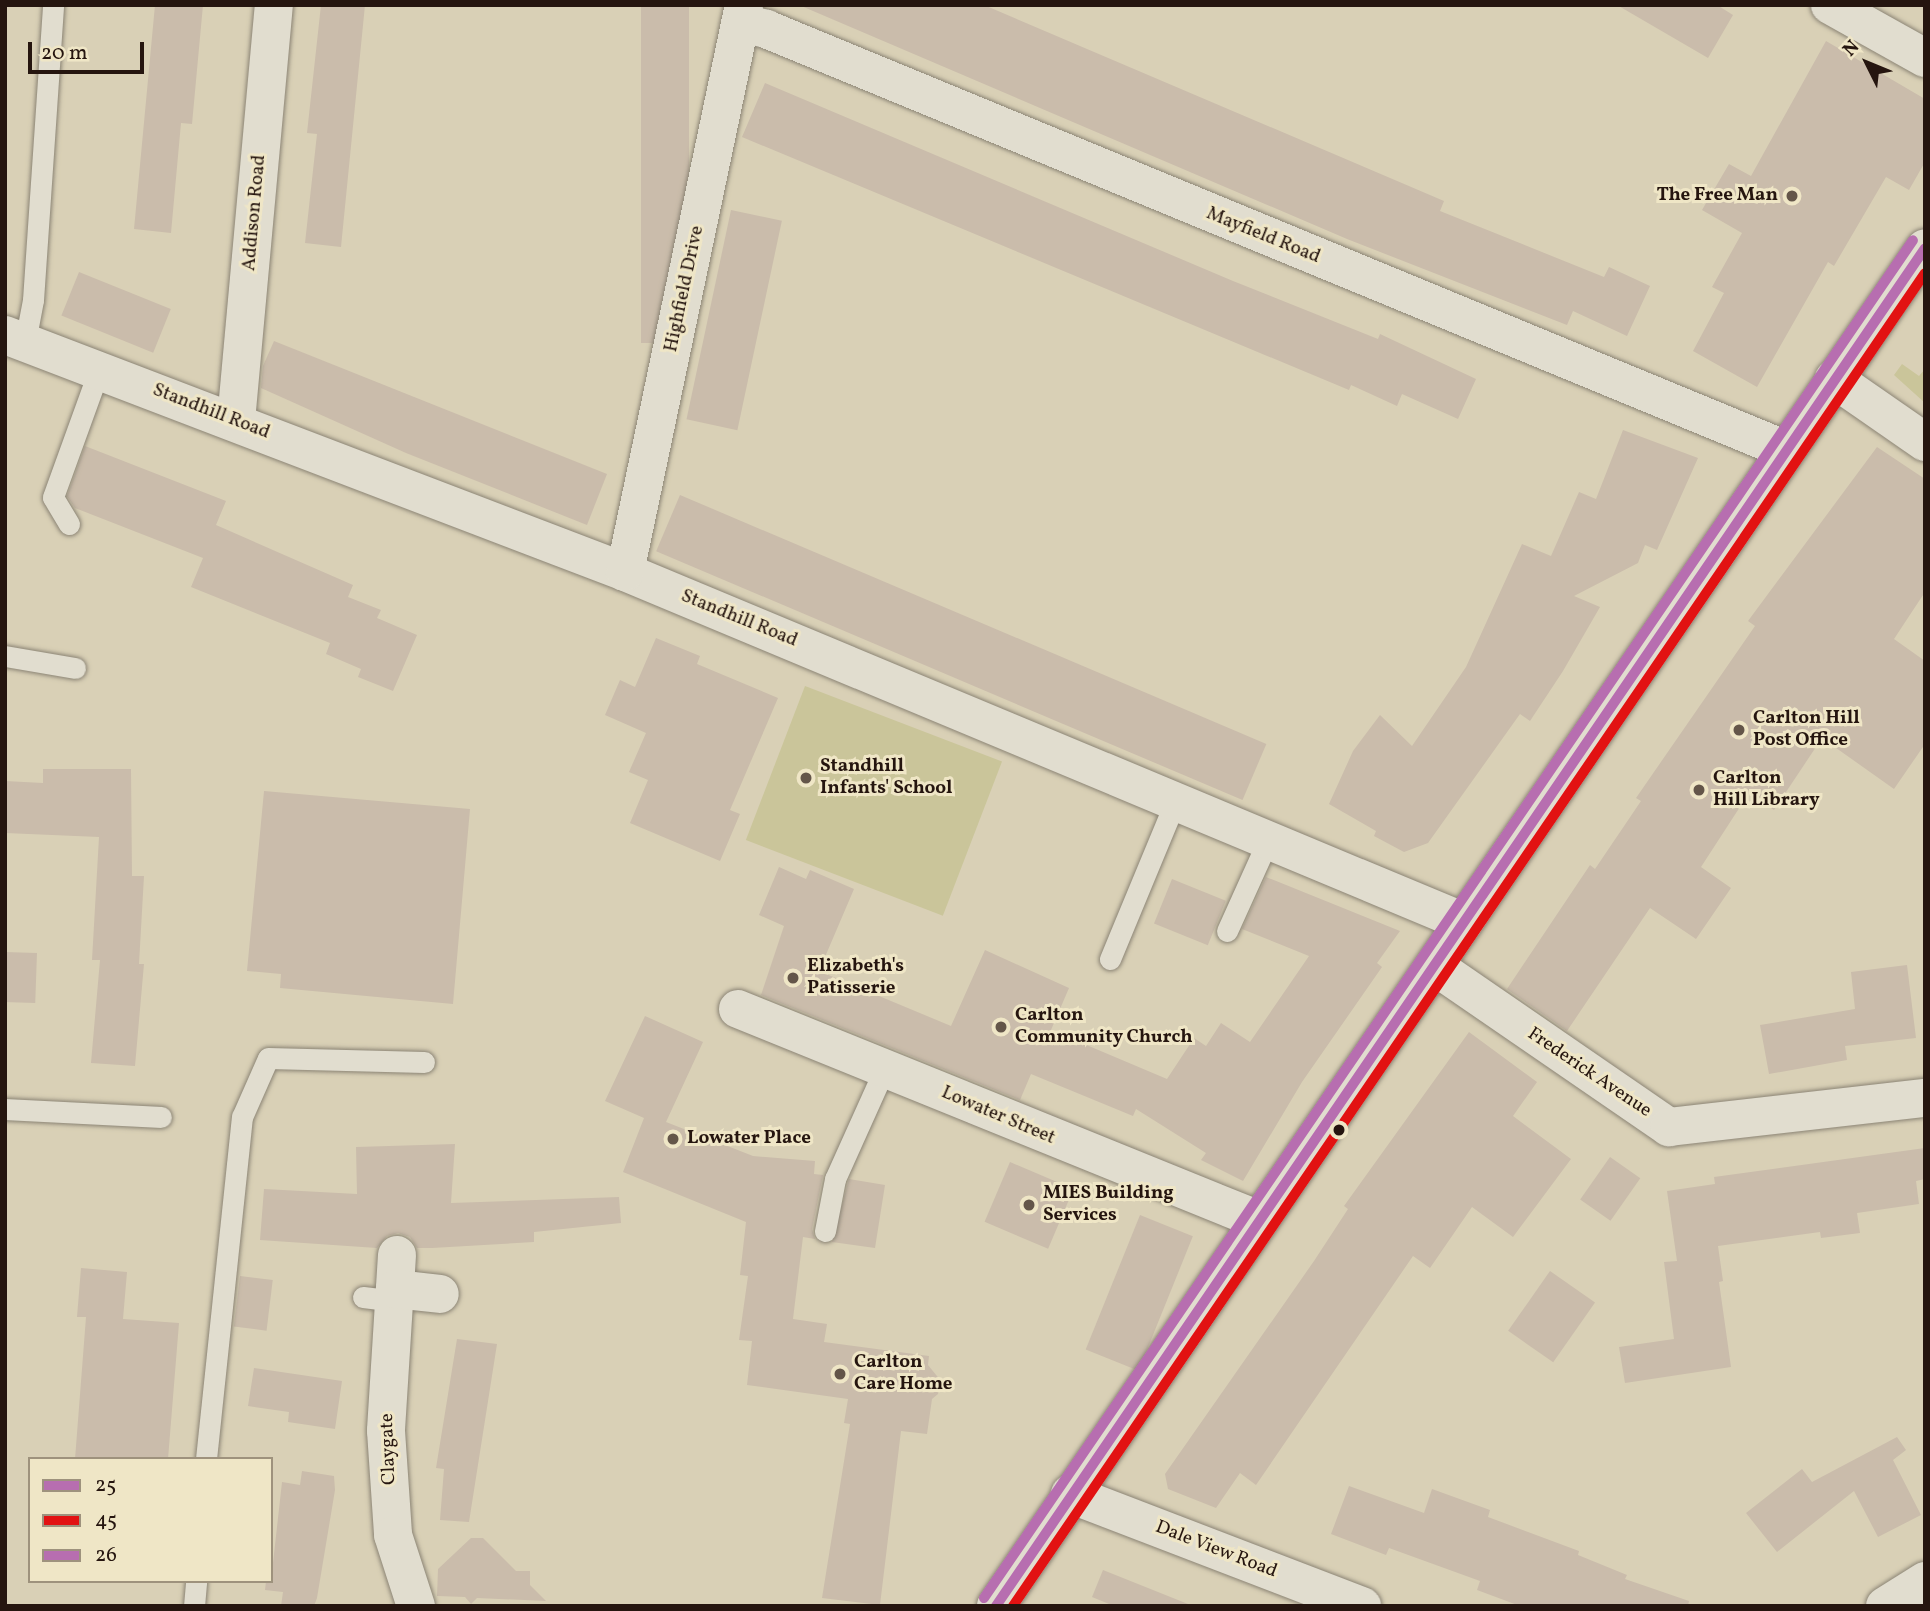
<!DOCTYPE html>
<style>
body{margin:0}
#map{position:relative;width:1930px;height:1611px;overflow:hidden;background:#d9d0b6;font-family:Vollkorn,serif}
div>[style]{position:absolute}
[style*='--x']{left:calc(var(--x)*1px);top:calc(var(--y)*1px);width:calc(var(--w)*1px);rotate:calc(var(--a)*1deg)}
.green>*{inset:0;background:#cac59a;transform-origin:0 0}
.building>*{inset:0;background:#cabcab;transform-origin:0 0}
.roads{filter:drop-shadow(0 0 2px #8b8475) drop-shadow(0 0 2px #8b8475)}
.service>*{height:21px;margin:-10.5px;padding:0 10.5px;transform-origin:10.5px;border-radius:10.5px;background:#e1ddcf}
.minor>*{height:38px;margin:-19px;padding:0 19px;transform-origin:19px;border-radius:19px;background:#e1ddcf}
.secondary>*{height:38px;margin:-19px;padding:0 19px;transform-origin:19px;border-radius:19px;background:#e1ddcf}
.bus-1>*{height:10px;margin:-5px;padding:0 5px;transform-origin:5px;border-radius:5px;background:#b76eb0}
.bus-2>*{height:10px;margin:-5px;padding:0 5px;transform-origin:5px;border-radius:5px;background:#e21212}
.bus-3>*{height:10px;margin:-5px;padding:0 5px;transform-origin:5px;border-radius:5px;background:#b76eb0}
.dots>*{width:19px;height:19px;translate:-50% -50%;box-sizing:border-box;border:4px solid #efe6c6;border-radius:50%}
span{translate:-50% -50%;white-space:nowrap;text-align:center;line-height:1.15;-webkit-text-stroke:6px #efe6c6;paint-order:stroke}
.poi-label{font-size:19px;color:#25150f;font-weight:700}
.right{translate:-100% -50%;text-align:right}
.left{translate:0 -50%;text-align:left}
.street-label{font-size:19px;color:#25150f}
.frame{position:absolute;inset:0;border:7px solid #25150f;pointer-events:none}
.legend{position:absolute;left:28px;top:1457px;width:245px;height:126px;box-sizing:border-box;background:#efe6c6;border:2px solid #9e927d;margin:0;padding:9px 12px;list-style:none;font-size:21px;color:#25150f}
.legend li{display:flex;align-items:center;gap:14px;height:35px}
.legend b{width:35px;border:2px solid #9e927d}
.north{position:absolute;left:1832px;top:28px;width:70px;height:70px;-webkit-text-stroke:5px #efe6c6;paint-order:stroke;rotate:313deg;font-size:19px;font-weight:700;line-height:28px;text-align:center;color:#25150f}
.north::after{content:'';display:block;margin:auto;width:24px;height:32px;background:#25150f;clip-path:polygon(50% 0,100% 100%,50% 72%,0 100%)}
.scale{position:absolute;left:28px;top:42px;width:116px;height:32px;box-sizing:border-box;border:4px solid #25150f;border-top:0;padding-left:9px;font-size:21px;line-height:24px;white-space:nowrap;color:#25150f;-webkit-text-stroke:5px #efe6c6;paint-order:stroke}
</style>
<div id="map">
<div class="green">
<div style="clip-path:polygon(1902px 364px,1919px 376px,1925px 369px,1925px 403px,1894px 375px)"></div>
<div style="left:805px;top:686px;width:211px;height:165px;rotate:21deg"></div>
</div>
<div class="building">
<div style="clip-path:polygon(155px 5px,203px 5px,192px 124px,181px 123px,171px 233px,134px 229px)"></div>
<div style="clip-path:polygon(321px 5px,365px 5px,341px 247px,305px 243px,317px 134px,307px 133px)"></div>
<div style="left:641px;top:5px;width:48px;height:338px"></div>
<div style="clip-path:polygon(799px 5px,984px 5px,1444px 201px,1440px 211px,1604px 277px,1609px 267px,1650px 286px,1627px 336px,1573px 311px,1567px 325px,1347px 239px)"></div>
<div style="clip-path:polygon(1617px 5px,1717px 5px,1733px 15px,1708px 58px)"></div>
<div style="clip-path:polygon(1826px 41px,1925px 99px,1925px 162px,1909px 190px,1886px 177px,1834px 266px,1828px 262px,1757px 387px,1693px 351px,1724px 293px,1712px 287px,1742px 233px,1702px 210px,1729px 164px,1751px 176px)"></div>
<div style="clip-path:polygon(765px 83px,1233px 281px,1378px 339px,1380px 334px,1476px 379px,1458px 419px,1402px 394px,1397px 406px,1351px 385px,1349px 390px,742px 137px)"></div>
<div style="left:731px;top:210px;width:52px;height:214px;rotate:12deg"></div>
<div style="left:79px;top:272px;width:99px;height:47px;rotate:22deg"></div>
<div style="clip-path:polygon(274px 341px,607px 474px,587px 525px,406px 453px,261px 388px,263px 366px)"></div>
<div style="clip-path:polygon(1623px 430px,1698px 458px,1657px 550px,1645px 545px,1638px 563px,1574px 596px,1600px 607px,1563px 671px,1530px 721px,1520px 714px,1428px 843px,1404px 852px,1374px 836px,1376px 831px,1329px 804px,1353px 751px,1380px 715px,1412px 746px,1466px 667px,1522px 544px,1551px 556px,1579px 492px,1596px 499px)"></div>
<div style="clip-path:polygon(85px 446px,226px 501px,216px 525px,353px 585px,348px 597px,381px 610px,377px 618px,417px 635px,393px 691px,358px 677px,361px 669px,326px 654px,330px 643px,191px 587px,203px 558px,75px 508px,67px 496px)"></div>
<div style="clip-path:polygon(1877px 447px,1925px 479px,1925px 592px,1894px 639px,1925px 661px,1925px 744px,1894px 789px,1822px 738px,1774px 810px,1749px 793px,1701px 867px,1731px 888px,1696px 939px,1650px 908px,1567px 1031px,1507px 989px,1590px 865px,1595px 869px,1641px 801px,1636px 798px,1755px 626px,1748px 621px)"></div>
<div style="left:680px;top:495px;width:637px;height:61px;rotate:23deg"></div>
<div style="clip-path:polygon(656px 638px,700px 656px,697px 664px,778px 698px,730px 810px,740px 814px,720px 861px,630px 823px,648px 780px,629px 772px,646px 733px,605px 715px,620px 680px,635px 687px)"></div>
<div style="clip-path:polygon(43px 769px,131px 769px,132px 876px,144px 876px,139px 964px,144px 964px,135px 1066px,91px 1063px,100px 960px,92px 960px,99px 837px,5px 833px,5px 781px,43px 783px)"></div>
<div style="clip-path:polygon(264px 791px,470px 809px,453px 1004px,280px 988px,281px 974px,247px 971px)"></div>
<div style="clip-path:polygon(779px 867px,806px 879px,810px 870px,854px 889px,819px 971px,951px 1026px,985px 950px,1069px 988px,1051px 1030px,1167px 1079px,1194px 1038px,1206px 1046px,1221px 1023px,1250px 1042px,1309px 956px,1242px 929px,1266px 877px,1400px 931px,1377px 963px,1382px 967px,1302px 1082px,1243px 1181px,1201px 1160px,1206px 1153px,1136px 1109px,1133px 1116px,1031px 1074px,1020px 1100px,761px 995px,784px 926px,759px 915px)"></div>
<div style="left:1172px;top:879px;width:58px;height:48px;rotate:22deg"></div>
<div style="left:5px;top:952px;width:32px;height:50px;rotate:2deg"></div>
<div style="clip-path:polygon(1907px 965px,1916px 1038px,1845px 1046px,1847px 1060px,1769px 1074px,1760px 1025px,1855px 1009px,1851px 972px)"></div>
<div style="clip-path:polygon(645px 1016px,703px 1042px,666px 1122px,753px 1156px,815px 1161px,814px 1174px,823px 1175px,812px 1229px,815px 1239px,803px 1237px,793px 1319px,827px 1324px,824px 1342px,929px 1356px,928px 1365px,941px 1381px,938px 1394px,932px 1399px,927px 1434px,901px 1431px,880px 1605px,822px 1598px,850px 1424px,844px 1423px,848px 1399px,747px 1385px,752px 1341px,739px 1340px,748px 1276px,740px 1275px,746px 1222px,623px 1172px,644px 1118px,605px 1101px)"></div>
<div style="clip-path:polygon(1469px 1032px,1537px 1082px,1513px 1116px,1571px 1159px,1513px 1237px,1472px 1207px,1430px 1268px,1413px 1256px,1256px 1485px,1240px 1473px,1216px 1508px,1168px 1489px,1165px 1474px,1314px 1261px,1348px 1209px,1344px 1206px)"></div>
<div style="clip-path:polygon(455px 1144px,451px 1203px,619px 1197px,621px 1223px,534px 1232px,534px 1242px,432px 1248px,417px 1248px,410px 1237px,398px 1233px,387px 1236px,377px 1248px,260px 1240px,264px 1189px,357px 1194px,356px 1147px)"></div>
<div style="clip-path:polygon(1925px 1148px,1925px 1179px,1916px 1181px,1919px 1204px,1857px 1213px,1860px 1233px,1821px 1238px,1820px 1232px,1718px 1246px,1723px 1281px,1719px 1282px,1731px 1367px,1625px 1383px,1619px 1347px,1674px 1339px,1664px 1262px,1677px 1261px,1667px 1191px,1715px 1184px,1714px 1177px)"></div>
<div style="left:1610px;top:1157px;width:37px;height:52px;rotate:35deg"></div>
<div style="left:1010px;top:1162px;width:69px;height:65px;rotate:23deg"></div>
<div style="clip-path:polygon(849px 1179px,885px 1185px,875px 1248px,832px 1242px)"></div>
<div style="left:1140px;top:1215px;width:57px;height:145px;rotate:22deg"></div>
<div style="clip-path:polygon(81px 1268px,127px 1272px,123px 1319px,179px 1323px,168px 1459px,75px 1459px,86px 1317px,77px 1317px)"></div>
<div style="left:1550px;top:1271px;width:55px;height:73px;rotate:35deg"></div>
<div style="left:240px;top:1276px;width:33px;height:51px;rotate:7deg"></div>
<div style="clip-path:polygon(457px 1339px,497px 1344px,469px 1522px,440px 1520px,444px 1469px,436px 1468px)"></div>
<div style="clip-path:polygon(254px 1368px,342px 1381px,335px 1429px,288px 1422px,289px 1412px,248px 1406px)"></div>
<div style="clip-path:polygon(1897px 1437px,1906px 1450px,1893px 1460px,1921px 1515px,1878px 1537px,1854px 1491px,1777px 1552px,1746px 1513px,1802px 1469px,1812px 1482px)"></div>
<div style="clip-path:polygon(302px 1471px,334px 1476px,335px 1490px,317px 1598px,314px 1606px,281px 1606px,283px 1592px,265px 1590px,266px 1581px,271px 1581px,282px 1482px,300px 1485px)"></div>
<div style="clip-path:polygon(1349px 1486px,1424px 1513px,1432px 1489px,1490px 1510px,1488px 1517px,1579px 1551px,1578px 1555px,1627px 1575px,1625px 1579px,1689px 1601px,1688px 1606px,1520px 1606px,1477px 1590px,1480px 1581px,1389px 1548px,1386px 1555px,1331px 1534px)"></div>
<div style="clip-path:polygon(471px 1538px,483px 1538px,516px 1571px,530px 1571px,530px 1585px,546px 1601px,477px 1598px,471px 1604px,465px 1597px,437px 1596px,438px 1569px)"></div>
<div style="clip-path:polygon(1103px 1570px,1188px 1604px,1188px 1606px,1114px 1606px,1092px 1597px)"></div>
</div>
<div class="roads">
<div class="service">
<div style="--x:25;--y:342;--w:43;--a:-79.2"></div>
<div style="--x:33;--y:300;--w:296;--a:-86.1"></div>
<div style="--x:69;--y:524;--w:31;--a:-121"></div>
<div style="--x:53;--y:497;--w:135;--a:-70.1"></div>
<div style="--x:5;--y:656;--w:71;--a:9.7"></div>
<div style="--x:1227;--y:931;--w:100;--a:-65.7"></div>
<div style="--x:1110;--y:959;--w:170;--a:-67.5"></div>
<div style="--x:5;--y:1109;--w:156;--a:2.9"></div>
<div style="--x:825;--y:1231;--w:53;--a:-79.1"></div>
<div style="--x:835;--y:1179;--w:122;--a:-65.8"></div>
<div style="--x:363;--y:1297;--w:31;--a:7"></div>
<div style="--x:206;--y:1459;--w:344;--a:-84"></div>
<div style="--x:242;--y:1117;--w:64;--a:-66.2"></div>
<div style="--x:268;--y:1058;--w:156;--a:1.5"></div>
<div style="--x:194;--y:1606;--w:25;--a:-85"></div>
</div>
<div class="minor">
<div style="--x:1830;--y:5;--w:109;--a:29.2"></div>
<div style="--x:741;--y:23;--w:26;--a:13"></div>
<div style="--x:766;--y:29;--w:1101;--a:22.42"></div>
<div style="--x:5;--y:335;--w:664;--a:20.92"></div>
<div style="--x:625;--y:572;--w:909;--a:22.64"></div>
<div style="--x:1834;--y:379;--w:111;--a:34.7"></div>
<div style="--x:236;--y:421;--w:418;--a:-84.8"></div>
<div style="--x:625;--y:572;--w:579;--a:-78.15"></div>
<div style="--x:1436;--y:967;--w:283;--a:34.5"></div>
<div style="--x:1669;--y:1127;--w:258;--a:-6.5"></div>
<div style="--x:738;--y:1009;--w:562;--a:22.05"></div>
<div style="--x:397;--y:1255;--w:176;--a:93.6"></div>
<div style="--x:386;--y:1431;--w:104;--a:86.1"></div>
<div style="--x:393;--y:1535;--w:75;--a:72.1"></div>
<div style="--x:395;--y:1289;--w:45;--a:6.3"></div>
<div style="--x:1070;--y:1494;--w:313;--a:21"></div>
<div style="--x:1885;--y:1606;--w:47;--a:-32"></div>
</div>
<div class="secondary">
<div style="--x:996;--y:1606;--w:1645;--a:-55.62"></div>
</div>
</div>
<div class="bus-1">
<div style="--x:996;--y:1606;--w:1645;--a:-55.62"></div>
</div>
<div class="bus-2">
<div style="--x:1013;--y:1606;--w:1615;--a:-55.62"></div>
</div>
<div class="bus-3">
<div style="--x:984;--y:1598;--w:1645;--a:-55.62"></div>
</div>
<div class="dots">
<div style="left:1792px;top:196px;background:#645649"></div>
<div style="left:1739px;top:730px;background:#645649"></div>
<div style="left:806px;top:778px;background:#645649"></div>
<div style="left:1699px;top:790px;background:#645649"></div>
<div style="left:793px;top:978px;background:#645649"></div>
<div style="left:1001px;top:1027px;background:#645649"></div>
<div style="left:1339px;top:1130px;background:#25150f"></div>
<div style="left:673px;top:1139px;background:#645649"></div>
<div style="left:1029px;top:1205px;background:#645649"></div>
<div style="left:840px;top:1374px;background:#645649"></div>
</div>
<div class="poi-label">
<span class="right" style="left:1778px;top:196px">The Free Man</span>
<span class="left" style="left:1753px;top:730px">Carlton Hill<br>Post Office</span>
<span class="left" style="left:820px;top:778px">Standhill<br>Infants' School</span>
<span class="left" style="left:1713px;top:790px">Carlton<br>Hill Library</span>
<span class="left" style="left:807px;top:978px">Elizabeth's<br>Patisserie</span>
<span class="left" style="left:1015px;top:1027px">Carlton<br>Community Church</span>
<span class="left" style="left:687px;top:1139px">Lowater Place</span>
<span class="left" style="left:1043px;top:1205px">MIES Building<br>Services</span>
<span class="left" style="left:854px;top:1374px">Carlton<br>Care Home</span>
</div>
<div class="street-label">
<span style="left:255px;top:213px;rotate:-85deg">Addison Road</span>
<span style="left:1263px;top:236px;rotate:22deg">Mayfield Road</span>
<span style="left:685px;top:289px;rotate:-78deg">Highfield Drive</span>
<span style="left:211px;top:412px;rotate:21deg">Standhill Road</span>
<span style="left:739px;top:619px;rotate:22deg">Standhill Road</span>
<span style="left:1589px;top:1073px;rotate:34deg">Frederick Avenue</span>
<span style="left:998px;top:1116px;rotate:23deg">Lowater Street</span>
<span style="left:389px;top:1449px;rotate:-92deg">Claygate</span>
<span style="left:1216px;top:1550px;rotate:21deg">Dale View Road</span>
</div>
<div class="frame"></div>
<ul class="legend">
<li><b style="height:9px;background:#b76eb0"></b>25</li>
<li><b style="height:9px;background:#e21212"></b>45</li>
<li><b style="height:9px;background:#b76eb0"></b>26</li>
</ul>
<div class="north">N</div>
<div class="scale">20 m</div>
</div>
